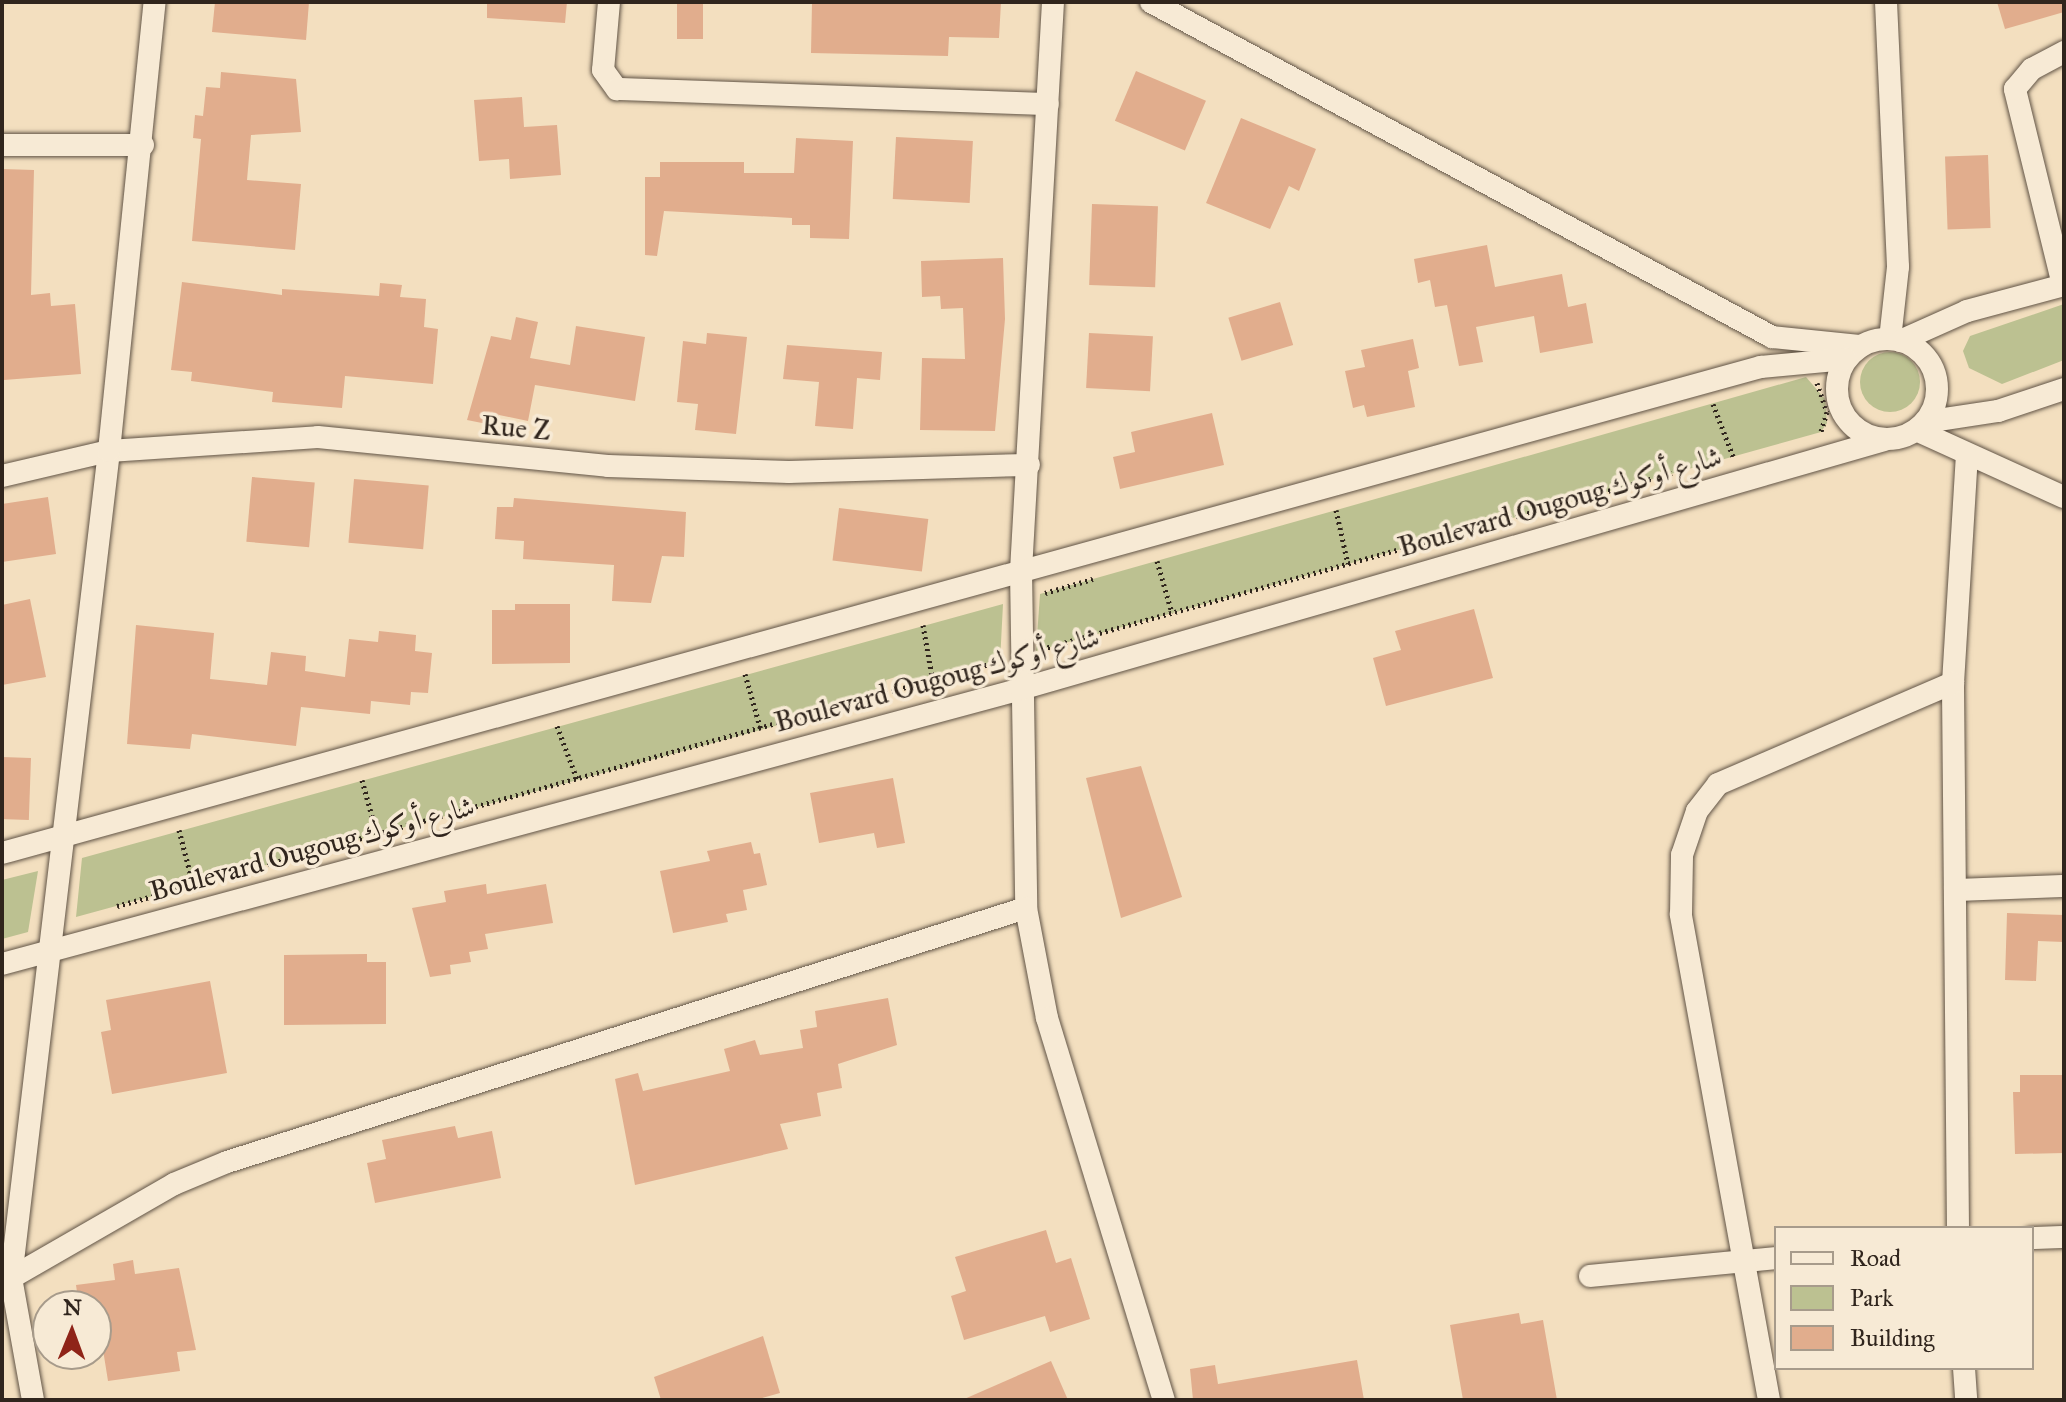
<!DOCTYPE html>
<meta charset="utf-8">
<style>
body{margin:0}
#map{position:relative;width:2066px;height:1402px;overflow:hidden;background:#f3dfbf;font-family:"IM FELL Great Primer",Amiri,serif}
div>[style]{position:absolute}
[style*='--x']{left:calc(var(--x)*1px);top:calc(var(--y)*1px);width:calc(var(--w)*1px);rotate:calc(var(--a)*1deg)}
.green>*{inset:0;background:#bcc191}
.round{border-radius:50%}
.building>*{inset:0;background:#e1ad8d;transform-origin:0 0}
.path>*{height:5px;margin-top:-2.5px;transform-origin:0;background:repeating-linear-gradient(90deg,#30251d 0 2px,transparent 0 6px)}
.roads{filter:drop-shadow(0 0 2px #615446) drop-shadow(0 0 2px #615446)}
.minor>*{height:22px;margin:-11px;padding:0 11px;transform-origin:11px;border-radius:11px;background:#f7ead5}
.minor>.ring{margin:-11px;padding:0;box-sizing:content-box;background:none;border:22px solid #f7ead5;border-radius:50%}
span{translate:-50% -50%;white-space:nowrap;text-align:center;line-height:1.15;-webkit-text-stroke:7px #f7ead5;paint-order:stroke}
.street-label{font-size:28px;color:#30251d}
.frame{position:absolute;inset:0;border:4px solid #30251d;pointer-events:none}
.legend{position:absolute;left:1774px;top:1226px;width:260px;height:144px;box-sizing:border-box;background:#f7ead5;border:2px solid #a79b8b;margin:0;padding:10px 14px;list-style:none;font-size:24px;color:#30251d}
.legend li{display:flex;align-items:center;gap:16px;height:40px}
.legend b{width:40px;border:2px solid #a79b8b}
.north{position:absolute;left:32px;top:1290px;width:80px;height:80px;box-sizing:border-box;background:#f7ead5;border:2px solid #a79b8b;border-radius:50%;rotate:1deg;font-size:22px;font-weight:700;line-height:32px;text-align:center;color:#30251d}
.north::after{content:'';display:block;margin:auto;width:28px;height:36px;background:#8f2418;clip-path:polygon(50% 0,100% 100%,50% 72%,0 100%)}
</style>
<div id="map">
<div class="green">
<div style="clip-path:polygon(2064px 304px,2064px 360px,2002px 384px,1969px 368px,1963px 351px,1970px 336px)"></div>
<div class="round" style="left:1860px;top:352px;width:60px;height:60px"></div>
<div style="clip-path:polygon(1806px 377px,1825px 399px,1827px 423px,1821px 432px,1036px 651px,1040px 594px)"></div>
<div style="clip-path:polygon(1003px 604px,1000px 662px,913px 688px,905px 674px,886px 680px,888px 695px,76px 917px,82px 858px)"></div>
<div style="clip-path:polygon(38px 871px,28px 932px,2px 939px,2px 880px)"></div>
</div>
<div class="building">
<div style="clip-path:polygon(215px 2px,309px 2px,306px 40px,212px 32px)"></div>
<div style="clip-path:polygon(487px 2px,567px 2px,565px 23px,487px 18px)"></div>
<div style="left:677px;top:2px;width:26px;height:37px"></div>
<div style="clip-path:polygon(1001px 2px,999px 38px,949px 37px,948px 56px,811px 53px,812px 3px)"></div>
<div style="clip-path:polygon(1997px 2px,2064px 2px,2064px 12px,2005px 29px)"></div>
<div style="left:1136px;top:71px;width:76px;height:54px;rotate:23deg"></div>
<div style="clip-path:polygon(221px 72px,296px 79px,301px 132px,251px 135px,247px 180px,301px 184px,295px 250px,192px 241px,201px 139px,193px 138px,195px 115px,203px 116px,206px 87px,220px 88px)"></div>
<div style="clip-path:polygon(522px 97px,524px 127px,557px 125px,561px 175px,510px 179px,509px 159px,479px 161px,474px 100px)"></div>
<div style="clip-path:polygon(1241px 118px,1316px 149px,1299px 191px,1289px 186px,1270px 229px,1206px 203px)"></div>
<div style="left:896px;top:137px;width:77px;height:62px;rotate:3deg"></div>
<div style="clip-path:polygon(796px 138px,853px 141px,849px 239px,810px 238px,810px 225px,792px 225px,792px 218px,664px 211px,657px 256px,645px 255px,645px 177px,660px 177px,660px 162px,744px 162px,744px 173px,794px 173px)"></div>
<div style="left:1988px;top:155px;width:73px;height:43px;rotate:88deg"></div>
<div style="clip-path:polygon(2px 169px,34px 170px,31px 295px,50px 293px,51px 306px,75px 304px,81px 374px,4px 380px)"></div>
<div style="left:1092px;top:204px;width:66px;height:81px;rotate:2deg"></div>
<div style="clip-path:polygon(1487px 245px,1495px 287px,1562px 274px,1568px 307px,1586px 303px,1593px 343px,1540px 353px,1534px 316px,1476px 327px,1483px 362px,1459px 366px,1447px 305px,1435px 307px,1430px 280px,1418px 283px,1414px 259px)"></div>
<div style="clip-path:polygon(1003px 258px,1005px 319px,995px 431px,920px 430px,922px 358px,965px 359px,963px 308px,941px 309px,940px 296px,922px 297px,921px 261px)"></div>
<div style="clip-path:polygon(182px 282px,282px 295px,282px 289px,379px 296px,380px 283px,402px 285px,400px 297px,426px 299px,424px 327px,438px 329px,433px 384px,345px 376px,342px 408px,272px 402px,273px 392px,191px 381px,192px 372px,171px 370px)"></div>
<div style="left:1280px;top:302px;width:45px;height:54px;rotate:73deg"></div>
<div style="clip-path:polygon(516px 317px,538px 322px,530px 358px,570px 365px,576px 326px,645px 337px,635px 401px,535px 385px,528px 421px,499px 415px,497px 426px,467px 420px,491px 336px,511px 340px)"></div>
<div style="clip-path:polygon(707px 333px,747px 337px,736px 434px,695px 430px,698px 404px,677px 402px,683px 341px,706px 344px)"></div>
<div style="left:1089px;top:333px;width:64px;height:55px;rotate:3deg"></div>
<div style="clip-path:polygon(1413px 339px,1419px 368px,1408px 371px,1415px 407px,1367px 417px,1364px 405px,1353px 408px,1345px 371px,1365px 367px,1361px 350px)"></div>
<div style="clip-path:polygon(787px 345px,882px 352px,880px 380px,857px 378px,853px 429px,815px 426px,819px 382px,783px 379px)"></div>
<div style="clip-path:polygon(1212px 413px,1224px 465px,1120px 489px,1113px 457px,1135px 452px,1131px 432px)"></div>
<div style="left:252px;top:477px;width:63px;height:65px;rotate:5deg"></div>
<div style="left:354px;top:479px;width:75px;height:64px;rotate:5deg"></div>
<div style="clip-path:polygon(48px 497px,56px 554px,2px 562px,2px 504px)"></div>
<div style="clip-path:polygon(514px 498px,686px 512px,684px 557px,662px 556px,651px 603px,612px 601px,614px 565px,523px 559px,524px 541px,495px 539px,497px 507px,513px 507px)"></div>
<div style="left:839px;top:508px;width:90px;height:53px;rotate:7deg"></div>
<div style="clip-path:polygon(30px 599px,46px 677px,2px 685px,2px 605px)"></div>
<div style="clip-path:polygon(515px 604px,570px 604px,570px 663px,492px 664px,492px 610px,515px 610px)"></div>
<div style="clip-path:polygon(1474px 609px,1493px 678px,1386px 706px,1373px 658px,1401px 650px,1395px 631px)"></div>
<div style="clip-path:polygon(136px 625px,214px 633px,210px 679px,267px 685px,271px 652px,306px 656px,305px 671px,345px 677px,349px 639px,378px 642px,379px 631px,416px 635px,415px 651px,432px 653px,428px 693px,411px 692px,410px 705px,371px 701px,370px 714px,301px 707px,296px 746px,192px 734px,190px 749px,127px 744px)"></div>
<div style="left:2px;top:757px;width:29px;height:62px;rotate:2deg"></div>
<div style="clip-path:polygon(1141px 766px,1182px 897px,1121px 918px,1086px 778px)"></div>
<div style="clip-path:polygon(893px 778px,905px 843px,877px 848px,874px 833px,819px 843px,810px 793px)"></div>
<div style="clip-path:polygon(751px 842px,754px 854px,760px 853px,767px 885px,743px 890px,747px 910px,726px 914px,728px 922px,673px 933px,660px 871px,710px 861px,707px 851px)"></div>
<div style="clip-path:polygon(486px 884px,487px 894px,546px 884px,553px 923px,485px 934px,488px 949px,469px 952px,471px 962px,450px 965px,451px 974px,430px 977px,412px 908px,446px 902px,444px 891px)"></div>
<div style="clip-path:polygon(2007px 913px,2064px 915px,2064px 942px,2038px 941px,2036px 981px,2005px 980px)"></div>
<div style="clip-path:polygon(367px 954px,367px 962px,386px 962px,386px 1024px,284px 1025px,284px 955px)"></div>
<div style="clip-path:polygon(210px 981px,227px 1073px,112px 1094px,101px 1032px,111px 1030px,106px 1000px)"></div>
<div style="clip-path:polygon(888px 998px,897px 1045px,838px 1064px,842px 1088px,817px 1093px,821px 1116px,780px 1124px,788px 1149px,635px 1185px,615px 1079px,638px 1073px,643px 1091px,730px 1071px,724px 1049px,755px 1040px,760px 1055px,803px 1048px,800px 1030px,817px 1027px,815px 1011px)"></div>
<div style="clip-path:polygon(2020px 1075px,2064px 1075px,2064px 1153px,2015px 1154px,2013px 1092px,2020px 1092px)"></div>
<div style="clip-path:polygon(455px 1126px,458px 1138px,492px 1131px,501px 1178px,375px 1203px,367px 1163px,386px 1159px,382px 1140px)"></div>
<div style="clip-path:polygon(1046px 1230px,1056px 1263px,1071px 1258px,1090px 1319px,1050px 1332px,1045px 1316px,964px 1340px,951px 1296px,966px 1291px,955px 1257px)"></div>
<div style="clip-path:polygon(133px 1260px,135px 1274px,179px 1268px,196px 1350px,177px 1352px,180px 1371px,108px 1381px,96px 1306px,79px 1306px,76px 1285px,115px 1280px,113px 1264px)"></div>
<div style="clip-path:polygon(1519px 1313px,1521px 1324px,1543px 1320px,1557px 1400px,1463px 1400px,1450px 1325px)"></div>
<div style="clip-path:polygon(763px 1336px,780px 1393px,755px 1400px,661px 1400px,654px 1377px)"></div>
<div style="clip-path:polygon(1357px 1360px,1364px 1400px,1193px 1400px,1190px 1369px,1215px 1365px,1218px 1384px)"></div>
<div style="clip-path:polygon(1051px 1361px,1068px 1400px,962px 1400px)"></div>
</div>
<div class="path">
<div style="--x:1817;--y:383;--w:31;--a:71"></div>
<div style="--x:1827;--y:412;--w:21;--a:107"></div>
<div style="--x:1713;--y:404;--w:56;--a:69"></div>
<div style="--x:1336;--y:510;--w:55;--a:77.5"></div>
<div style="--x:1157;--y:561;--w:54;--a:73.9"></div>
<div style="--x:1045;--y:593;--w:50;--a:-16.3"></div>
<div style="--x:923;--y:625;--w:58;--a:80"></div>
<div style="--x:1042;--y:649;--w:654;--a:-15.61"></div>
<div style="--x:745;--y:674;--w:58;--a:74.1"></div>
<div style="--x:557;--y:726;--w:57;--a:69.3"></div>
<div style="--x:362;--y:780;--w:56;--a:74.5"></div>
<div style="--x:179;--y:830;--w:56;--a:75.5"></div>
<div style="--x:117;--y:906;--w:916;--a:-15.51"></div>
</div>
<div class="roads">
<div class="minor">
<div style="--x:609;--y:2;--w:68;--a:95"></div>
<div style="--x:603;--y:70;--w:24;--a:54"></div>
<div style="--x:617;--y:89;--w:431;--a:2"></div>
<div style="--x:1053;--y:2;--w:570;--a:93.22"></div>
<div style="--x:1021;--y:571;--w:337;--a:89.1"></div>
<div style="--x:1026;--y:908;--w:112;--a:79.2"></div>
<div style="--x:1047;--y:1018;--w:400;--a:73"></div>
<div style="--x:1151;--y:2;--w:706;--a:28.34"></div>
<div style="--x:1772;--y:337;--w:89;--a:5.8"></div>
<div style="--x:1886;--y:2;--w:265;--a:87.4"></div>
<div style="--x:1898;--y:267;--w:72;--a:96.3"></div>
<div style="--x:2;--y:145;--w:141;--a:0"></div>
<div style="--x:2063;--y:285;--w:202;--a:-103.8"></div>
<div style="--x:2015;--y:89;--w:26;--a:-50"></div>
<div style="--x:2032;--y:69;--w:36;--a:-28"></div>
<div class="ring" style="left:1837px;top:339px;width:78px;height:78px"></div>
<div style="--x:1900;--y:341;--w:73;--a:-24.1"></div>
<div style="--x:1967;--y:311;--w:100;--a:-15"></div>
<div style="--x:1925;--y:422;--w:74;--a:-8.6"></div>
<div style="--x:1998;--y:411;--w:70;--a:-18.4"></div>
<div style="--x:1916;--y:430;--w:162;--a:24.4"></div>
<div style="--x:2;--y:476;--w:110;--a:-13.2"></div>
<div style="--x:109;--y:451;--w:209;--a:-3.8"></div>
<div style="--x:318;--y:437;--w:291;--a:5.7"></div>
<div style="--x:608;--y:466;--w:181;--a:1.9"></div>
<div style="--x:789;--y:472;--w:240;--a:-1.7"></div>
<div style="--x:2;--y:853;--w:1825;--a:-15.45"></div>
<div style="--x:1761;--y:367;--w:85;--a:-5.4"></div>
<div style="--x:1955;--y:890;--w:109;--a:-2.1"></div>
<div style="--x:2;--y:964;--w:1055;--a:-15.1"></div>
<div style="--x:1021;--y:689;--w:898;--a:-16.09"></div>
<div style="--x:1958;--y:1228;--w:545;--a:-90.53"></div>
<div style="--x:1953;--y:683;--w:226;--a:-86.5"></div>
<div style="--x:2032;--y:1238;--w:32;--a:-2"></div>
<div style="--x:1590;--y:1276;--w:187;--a:-5.5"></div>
<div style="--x:2;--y:1283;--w:198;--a:-29.9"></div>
<div style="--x:174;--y:1184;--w:57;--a:-22.5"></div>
<div style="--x:227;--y:1162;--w:838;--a:-17.64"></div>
<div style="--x:1964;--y:1368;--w:32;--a:86"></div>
<div style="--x:33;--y:1400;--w:124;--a:-100.2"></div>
<div style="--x:11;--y:1278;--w:833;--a:-83.24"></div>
<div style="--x:109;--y:451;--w:451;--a:-84.2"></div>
<div style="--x:1769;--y:1400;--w:494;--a:-100.3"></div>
<div style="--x:1681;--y:914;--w:59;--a:-89"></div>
<div style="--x:1682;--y:855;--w:46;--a:-71.2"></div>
<div style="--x:1697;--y:811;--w:34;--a:-52"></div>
<div style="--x:1718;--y:784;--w:256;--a:-23.3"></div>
</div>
</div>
<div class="street-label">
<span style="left:516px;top:428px;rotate:5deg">Rue Z</span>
<span style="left:1560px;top:502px;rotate:-16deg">Boulevard Ougoug شارع أوكوك</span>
<span style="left:937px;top:680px;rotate:-15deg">Boulevard Ougoug شارع أوكوك</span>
<span style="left:312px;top:849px;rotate:-15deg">Boulevard Ougoug شارع أوكوك</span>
</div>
<div class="frame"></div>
<ul class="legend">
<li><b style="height:10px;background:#f7ead5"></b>Road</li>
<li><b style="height:22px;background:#bcc191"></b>Park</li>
<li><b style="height:22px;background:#e1ad8d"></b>Building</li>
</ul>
<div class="north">N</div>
</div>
